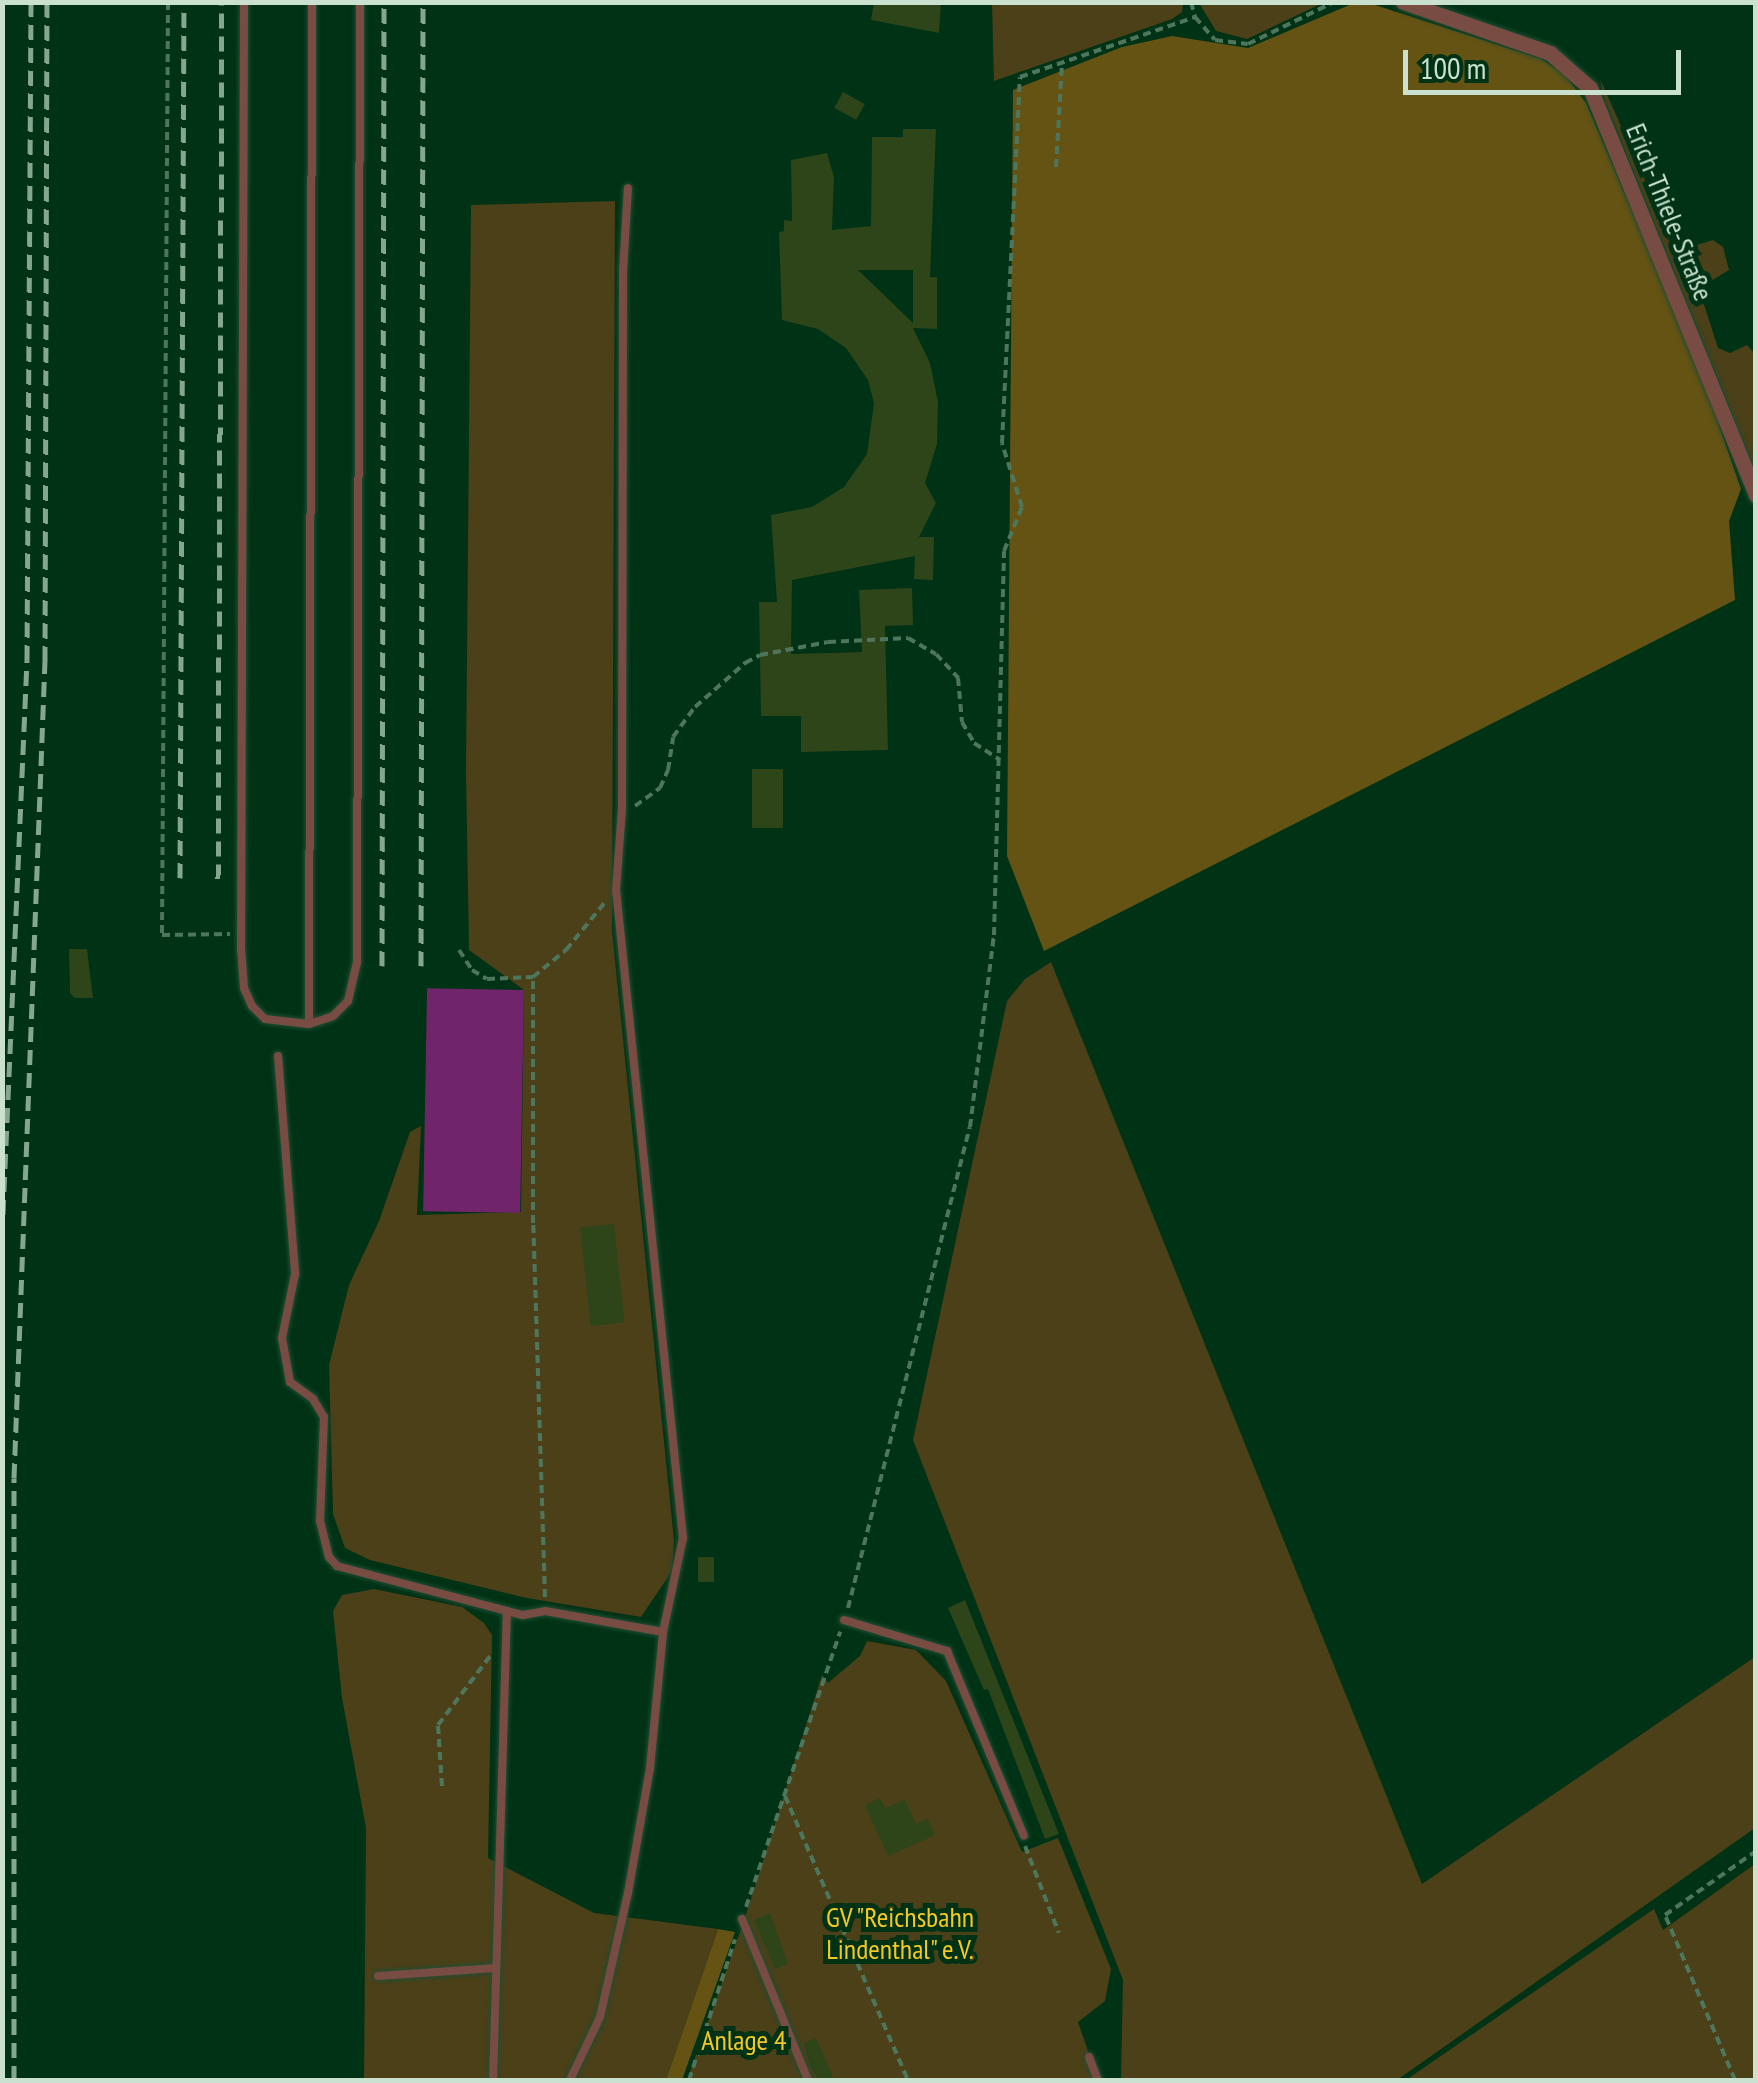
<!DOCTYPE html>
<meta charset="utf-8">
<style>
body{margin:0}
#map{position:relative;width:1758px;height:2083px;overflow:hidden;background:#003215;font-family:"PT Sans Narrow",sans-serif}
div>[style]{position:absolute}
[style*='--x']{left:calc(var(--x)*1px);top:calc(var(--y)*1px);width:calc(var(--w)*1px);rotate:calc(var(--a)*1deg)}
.green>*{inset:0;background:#4c4018}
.forest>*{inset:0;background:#655314}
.water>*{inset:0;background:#702469;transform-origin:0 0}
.building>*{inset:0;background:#2e4419;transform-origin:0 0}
.path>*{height:4px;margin-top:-2px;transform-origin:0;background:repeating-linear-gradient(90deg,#4e765d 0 8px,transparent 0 13px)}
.roads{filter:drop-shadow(0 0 2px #204e33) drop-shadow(0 0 2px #204e33)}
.lane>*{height:8px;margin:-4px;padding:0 4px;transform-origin:4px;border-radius:4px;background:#784c43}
.street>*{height:15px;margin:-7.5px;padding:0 7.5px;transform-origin:7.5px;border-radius:7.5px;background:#784c43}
.rail>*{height:5px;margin-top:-2.5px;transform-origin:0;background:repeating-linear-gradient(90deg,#85a690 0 15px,transparent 0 23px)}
span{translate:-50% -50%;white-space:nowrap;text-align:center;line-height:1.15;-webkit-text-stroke:10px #003215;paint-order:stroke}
.street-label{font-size:28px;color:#c9e1ce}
.park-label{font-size:28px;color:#f5c823}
.frame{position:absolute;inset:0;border:5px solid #c9e1ce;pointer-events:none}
.scale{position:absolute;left:1403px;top:50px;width:278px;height:45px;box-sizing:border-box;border:5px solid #c9e1ce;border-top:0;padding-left:12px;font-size:30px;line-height:35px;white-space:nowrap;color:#c9e1ce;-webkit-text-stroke:8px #003215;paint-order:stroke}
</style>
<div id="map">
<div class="green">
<div style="clip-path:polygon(992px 3px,992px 2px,1183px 3px,1182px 12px,1172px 19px,994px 81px)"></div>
<div style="clip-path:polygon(1199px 3px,1323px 3px,1247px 39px,1216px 31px)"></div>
<div style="clip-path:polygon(1600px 79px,1646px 182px,1679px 237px,1690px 247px,1713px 240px,1723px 247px,1729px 270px,1709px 282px,1701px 295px,1718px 348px,1730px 353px,1747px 345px,1755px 354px,1755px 470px,1604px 98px)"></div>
<div style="clip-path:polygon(615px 201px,612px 931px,674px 1540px,672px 1571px,641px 1617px,527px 1598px,370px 1560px,345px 1548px,333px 1514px,329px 1365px,349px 1285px,379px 1221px,410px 1132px,421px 1126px,417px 1215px,521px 1212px,524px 990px,469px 950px,466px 771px,471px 205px)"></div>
<div style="clip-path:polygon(1051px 962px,1422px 1884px,1755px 1657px,1755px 1828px,1397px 2080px,1121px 2080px,1123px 1980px,913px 1440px,1007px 1001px,1025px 979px)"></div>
<div style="clip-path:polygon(374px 1589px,462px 1607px,484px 1623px,492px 1635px,488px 1858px,594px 1913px,718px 1929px,666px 2080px,364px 2080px,366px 1828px,342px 1698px,333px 1611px,342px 1595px)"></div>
<div style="clip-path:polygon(867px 1641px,916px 1650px,946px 1681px,1022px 1852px,1058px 1838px,1111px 1969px,1105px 2001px,1078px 2022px,1098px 2080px,687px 2080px,743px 1924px,822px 1675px,828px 1683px,860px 1656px)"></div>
<div style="clip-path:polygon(1755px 1864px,1755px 2080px,1406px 2080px,1654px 1909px,1663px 1930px)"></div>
</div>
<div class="forest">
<div style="clip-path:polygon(1354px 3px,1369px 3px,1541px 59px,1565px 75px,1586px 103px,1698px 365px,1741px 489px,1729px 521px,1735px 600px,1044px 951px,1007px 856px,1013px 90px,1122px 47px,1172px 36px,1248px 48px)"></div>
<div style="clip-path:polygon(718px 1929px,735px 1932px,682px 2080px,666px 2080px)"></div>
</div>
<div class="water">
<div style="left:524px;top:990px;width:223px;height:97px;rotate:91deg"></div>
</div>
<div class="building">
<div style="clip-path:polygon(874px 2px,941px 2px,939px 33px,871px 20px)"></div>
<div style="left:843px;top:92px;width:25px;height:18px;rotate:29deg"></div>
<div style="clip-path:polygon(evenodd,903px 129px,936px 129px,930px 277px,937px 277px,937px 329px,913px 328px,930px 363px,938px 402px,937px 444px,925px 483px,936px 503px,919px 537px,934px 537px,933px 580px,914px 579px,915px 556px,792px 580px,791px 654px,862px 652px,859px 590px,912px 588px,913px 625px,885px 626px,888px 750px,801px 752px,801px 716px,761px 716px,759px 602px,777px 602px,771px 515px,812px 507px,844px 487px,867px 454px,874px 403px,868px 380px,846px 348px,818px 329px,782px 320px,779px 232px,784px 231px,784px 220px,792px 221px,791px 160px,827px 153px,834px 177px,832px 230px,871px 226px,872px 137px,903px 137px,903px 129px,858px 270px,913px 270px,913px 323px,858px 270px)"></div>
<div style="left:752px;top:769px;width:31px;height:59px"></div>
<div style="clip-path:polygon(69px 949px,87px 949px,93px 998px,75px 998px,70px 993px)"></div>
<div style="left:614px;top:1224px;width:99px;height:34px;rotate:84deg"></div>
<div style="left:698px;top:1557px;width:16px;height:25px"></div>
<div style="clip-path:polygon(965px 1600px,1059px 1834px,1045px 1839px,988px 1689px,984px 1690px,948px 1608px)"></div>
<div style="clip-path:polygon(880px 1798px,885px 1808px,905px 1800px,916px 1824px,928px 1819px,935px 1835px,888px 1856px,865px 1805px)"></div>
<div style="clip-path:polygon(770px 1913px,788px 1964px,775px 1969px,754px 1920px)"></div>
<div style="clip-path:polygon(816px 2038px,834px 2080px,819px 2080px,810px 2066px,804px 2043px)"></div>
</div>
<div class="path">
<div style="--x:168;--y:2;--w:933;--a:90.37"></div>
<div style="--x:162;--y:935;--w:68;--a:-0.8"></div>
<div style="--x:1191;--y:2;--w:16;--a:75"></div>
<div style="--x:1195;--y:17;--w:30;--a:49"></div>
<div style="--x:1215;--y:40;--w:33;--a:7"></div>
<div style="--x:1248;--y:44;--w:96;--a:-26"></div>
<div style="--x:1056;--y:167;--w:104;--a:-86.7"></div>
<div style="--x:635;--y:806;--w:31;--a:-36"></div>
<div style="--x:660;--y:788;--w:20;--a:-66"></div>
<div style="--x:668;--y:770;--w:33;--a:-81"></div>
<div style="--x:673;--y:737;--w:37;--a:-54"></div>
<div style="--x:695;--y:707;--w:67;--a:-41.3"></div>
<div style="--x:745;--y:663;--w:17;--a:-28"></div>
<div style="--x:760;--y:655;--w:69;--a:-10.8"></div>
<div style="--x:828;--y:642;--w:80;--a:-2.9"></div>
<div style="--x:908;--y:638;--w:32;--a:30"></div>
<div style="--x:936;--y:654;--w:33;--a:47"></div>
<div style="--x:958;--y:678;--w:44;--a:84.8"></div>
<div style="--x:962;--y:722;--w:24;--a:60"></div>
<div style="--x:974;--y:743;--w:31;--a:33"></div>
<div style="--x:459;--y:950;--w:24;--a:57"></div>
<div style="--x:472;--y:970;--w:17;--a:31"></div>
<div style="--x:487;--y:979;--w:46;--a:-2.5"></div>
<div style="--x:545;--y:1597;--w:374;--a:-91.8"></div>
<div style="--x:533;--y:1223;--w:246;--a:-90"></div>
<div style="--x:533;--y:977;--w:43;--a:-39.3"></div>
<div style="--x:566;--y:950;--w:63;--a:-50.8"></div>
<div style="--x:848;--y:1608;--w:496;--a:-75.8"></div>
<div style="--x:970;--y:1127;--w:193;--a:-82.9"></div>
<div style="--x:994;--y:935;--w:384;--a:-88.5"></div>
<div style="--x:1004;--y:551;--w:48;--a:-67.8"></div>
<div style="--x:1022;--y:507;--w:67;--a:-107.4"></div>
<div style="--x:1002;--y:443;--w:366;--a:-87.2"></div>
<div style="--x:1020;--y:77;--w:185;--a:-18.9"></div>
<div style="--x:442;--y:1786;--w:61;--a:-93.8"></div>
<div style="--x:438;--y:1725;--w:88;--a:-52.9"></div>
<div style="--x:785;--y:1796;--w:309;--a:66.6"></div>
<div style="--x:1025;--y:1846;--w:93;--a:68.7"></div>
<div style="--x:746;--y:1907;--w:291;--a:-71.1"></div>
<div style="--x:689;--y:2080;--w:148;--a:-71.9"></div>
<div style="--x:1735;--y:2080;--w:179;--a:-113"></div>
<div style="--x:1665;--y:1915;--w:111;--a:-35.1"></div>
</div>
<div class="roads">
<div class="lane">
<div style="--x:244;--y:2;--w:946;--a:90.18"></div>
<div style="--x:241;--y:948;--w:40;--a:85.7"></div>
<div style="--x:244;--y:988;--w:20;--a:66"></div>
<div style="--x:252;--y:1006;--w:18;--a:45"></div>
<div style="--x:265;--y:1019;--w:44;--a:6.5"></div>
<div style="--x:309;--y:1024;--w:25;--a:-18"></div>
<div style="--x:333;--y:1016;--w:21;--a:-45"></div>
<div style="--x:348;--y:1001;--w:39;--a:-77"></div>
<div style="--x:357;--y:963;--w:961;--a:-89.82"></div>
<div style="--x:309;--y:1024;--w:1022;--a:-89.83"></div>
<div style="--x:278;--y:1056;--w:219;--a:85.5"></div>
<div style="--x:295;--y:1274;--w:65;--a:101.5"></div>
<div style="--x:282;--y:1338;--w:45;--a:79.7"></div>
<div style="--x:290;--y:1382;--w:29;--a:36"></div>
<div style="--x:313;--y:1399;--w:21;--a:59"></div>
<div style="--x:324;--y:1417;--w:104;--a:92.2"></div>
<div style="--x:320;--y:1521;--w:37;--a:76"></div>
<div style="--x:329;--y:1557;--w:12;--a:48"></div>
<div style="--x:337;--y:1566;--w:192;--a:14.8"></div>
<div style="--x:523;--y:1615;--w:22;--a:-10"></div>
<div style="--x:545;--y:1611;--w:120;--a:10.1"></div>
<div style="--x:844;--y:1620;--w:108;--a:16.8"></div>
<div style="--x:947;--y:1651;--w:200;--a:67.4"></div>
<div style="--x:742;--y:1919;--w:174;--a:67.7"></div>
<div style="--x:378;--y:1976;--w:118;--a:-3.9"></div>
<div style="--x:1089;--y:2057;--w:25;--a:69"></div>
<div style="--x:493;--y:2080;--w:469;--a:-88.3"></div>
<div style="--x:570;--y:2080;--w:70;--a:-64.5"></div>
<div style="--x:600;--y:2017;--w:127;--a:-77.3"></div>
<div style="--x:628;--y:1893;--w:127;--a:-80"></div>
<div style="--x:650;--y:1768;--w:137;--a:-84.5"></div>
<div style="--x:663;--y:1632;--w:96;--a:-78"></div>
<div style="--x:683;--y:1538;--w:651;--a:-95.9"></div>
<div style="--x:616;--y:890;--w:82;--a:-85.8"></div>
<div style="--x:622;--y:808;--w:537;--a:-89.89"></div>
<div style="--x:623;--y:271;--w:83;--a:-86.6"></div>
</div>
<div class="street">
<div style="--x:1403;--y:2;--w:156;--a:19.1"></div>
<div style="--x:1550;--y:53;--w:53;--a:41.2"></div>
<div style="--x:1590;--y:88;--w:440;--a:67.8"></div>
</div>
</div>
<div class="rail">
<div style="--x:180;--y:878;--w:876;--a:-89.74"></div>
<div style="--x:218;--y:879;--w:877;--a:-89.74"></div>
<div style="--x:382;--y:966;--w:964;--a:-89.88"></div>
<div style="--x:421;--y:966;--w:964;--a:-89.88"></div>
<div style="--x:2;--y:1237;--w:578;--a:-87.52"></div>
<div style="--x:27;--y:660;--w:658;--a:-89.65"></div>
<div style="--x:14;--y:2080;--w:602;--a:-90"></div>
<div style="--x:14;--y:1478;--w:818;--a:-87.83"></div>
<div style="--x:45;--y:661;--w:659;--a:-89.83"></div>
</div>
<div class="street-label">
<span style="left:1670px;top:212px;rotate:68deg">Erich-Thiele-Straße</span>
</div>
<div class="park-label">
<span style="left:900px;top:1933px">GV "Reichsbahn<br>Lindenthal" e.V.</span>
<span style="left:744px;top:2040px">Anlage 4</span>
</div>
<div class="frame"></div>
<div class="scale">100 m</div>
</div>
